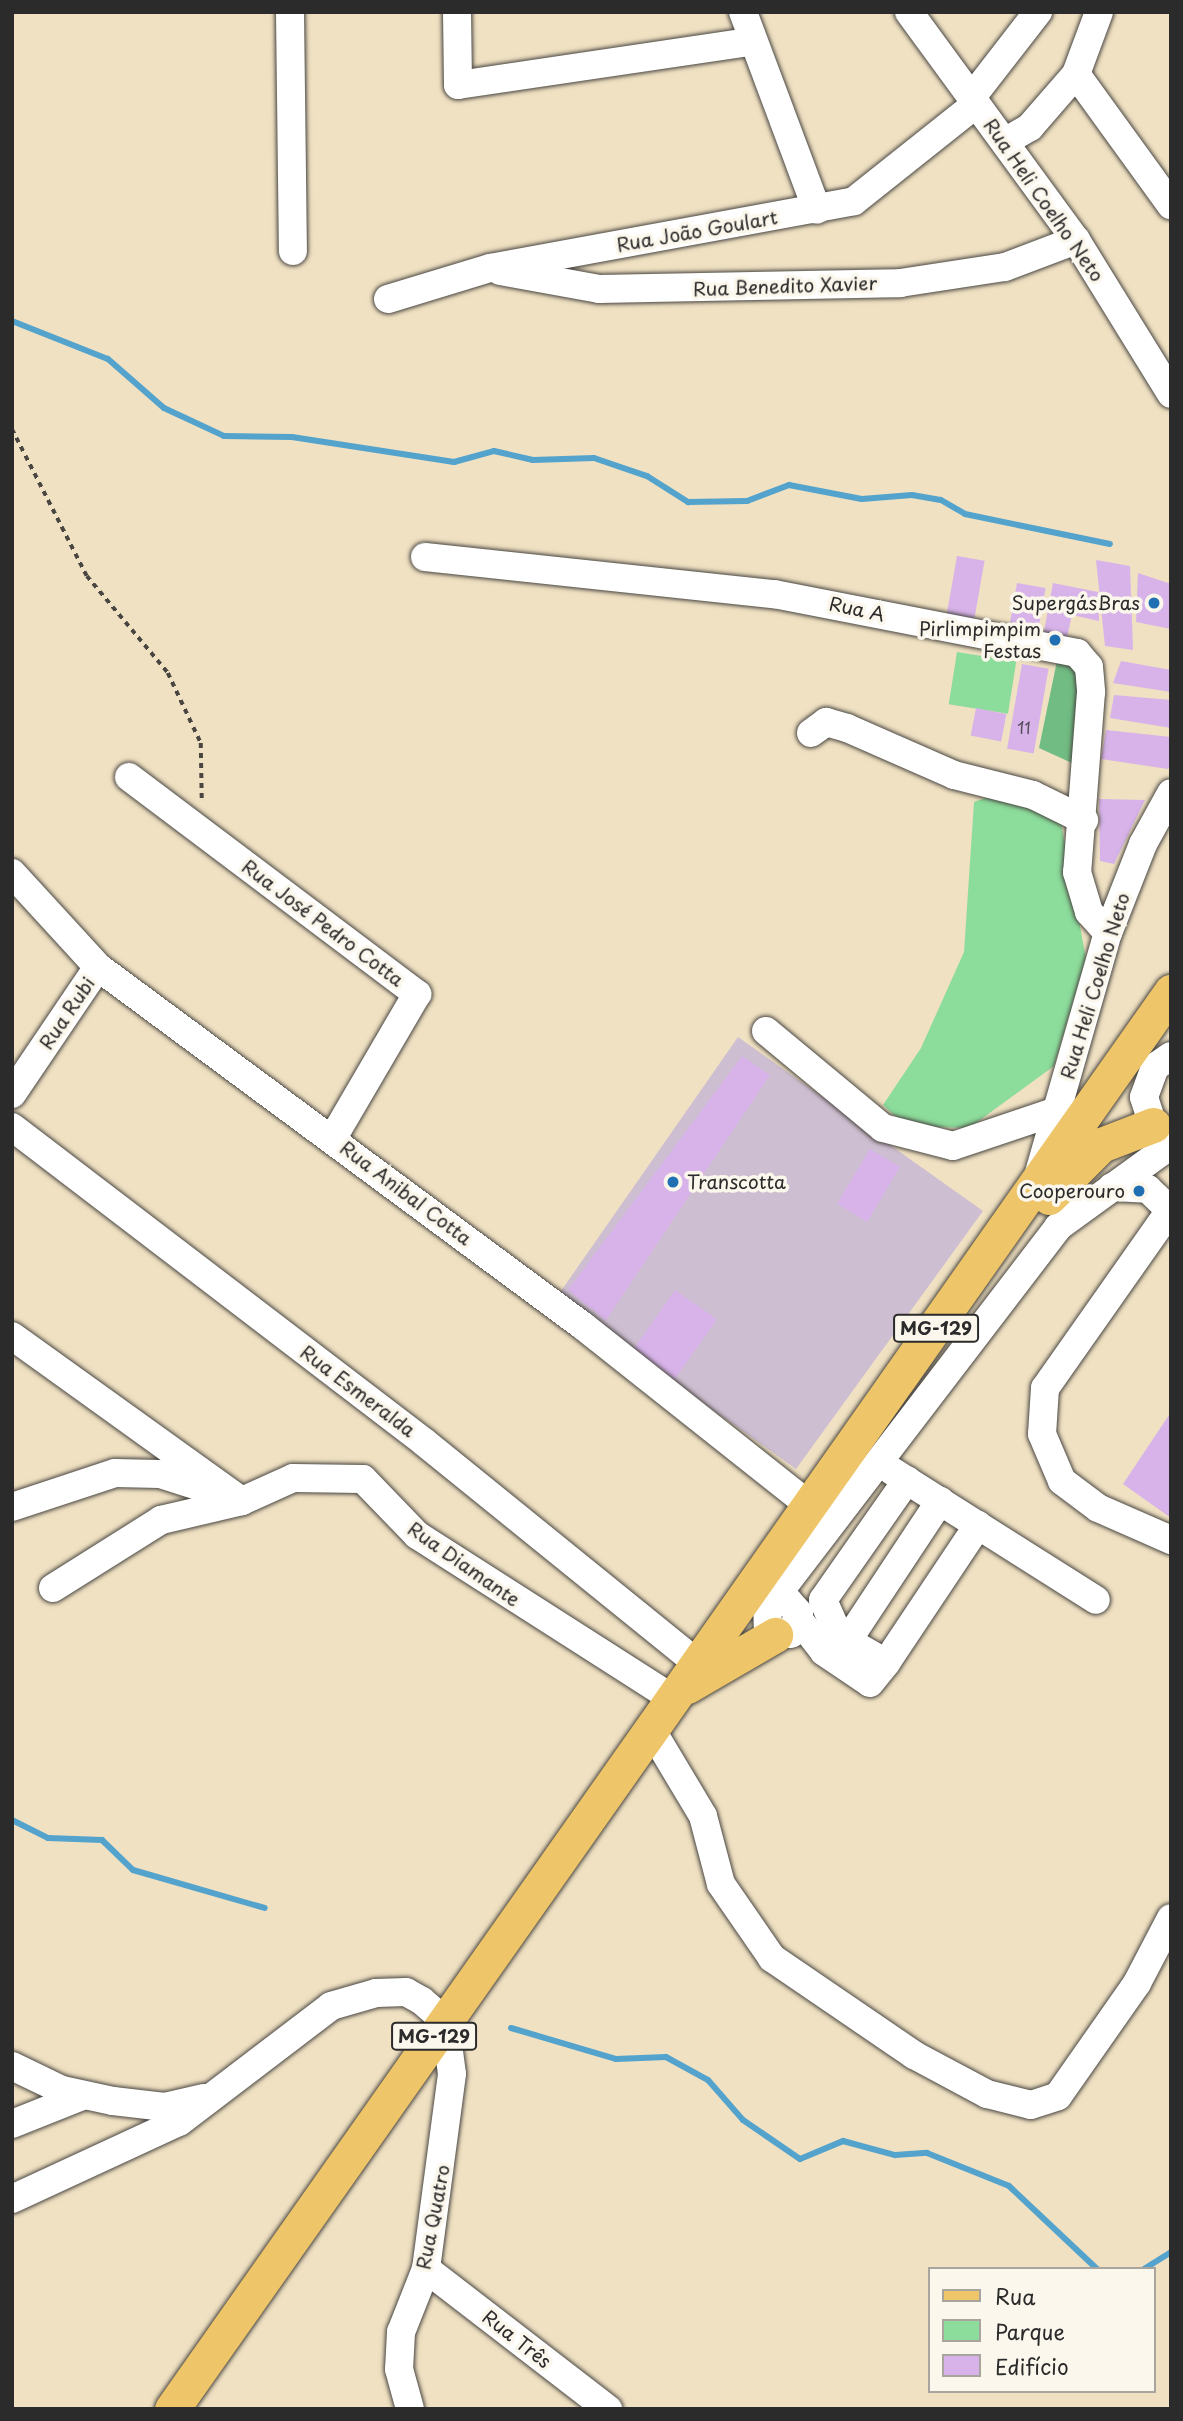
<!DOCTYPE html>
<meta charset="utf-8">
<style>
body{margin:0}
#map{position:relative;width:1183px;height:2421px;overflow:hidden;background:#f0e1c2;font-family:"Playpen Sans",sans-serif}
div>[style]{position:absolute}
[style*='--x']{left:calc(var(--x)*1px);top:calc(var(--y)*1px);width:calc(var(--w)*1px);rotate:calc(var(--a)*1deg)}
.industrial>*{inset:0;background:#cebed1}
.green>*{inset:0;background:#8cdc9b;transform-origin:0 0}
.forest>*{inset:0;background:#71bc83}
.stream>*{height:6px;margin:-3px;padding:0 3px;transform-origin:3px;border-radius:3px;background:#53a3cd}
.building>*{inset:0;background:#d7b3e9;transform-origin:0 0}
.path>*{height:3.5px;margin-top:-1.75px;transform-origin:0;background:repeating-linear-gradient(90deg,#494642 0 5px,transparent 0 10px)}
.roads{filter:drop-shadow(0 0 2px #494642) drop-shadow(0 0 2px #494642)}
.minor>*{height:28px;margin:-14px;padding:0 14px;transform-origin:14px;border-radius:14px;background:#fff}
.major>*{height:35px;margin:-17.5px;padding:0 17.5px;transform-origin:17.5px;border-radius:17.5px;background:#eec569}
.dots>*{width:19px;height:19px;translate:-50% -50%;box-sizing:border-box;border:4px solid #fbf7ec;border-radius:50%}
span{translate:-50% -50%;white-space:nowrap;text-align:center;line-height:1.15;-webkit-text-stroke:7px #fbf7ec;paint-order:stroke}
.number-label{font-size:16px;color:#564d5a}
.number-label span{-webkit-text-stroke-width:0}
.shield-label span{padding:2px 5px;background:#fbf7ec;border:2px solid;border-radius:5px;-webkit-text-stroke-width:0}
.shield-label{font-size:18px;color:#2b2b2b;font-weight:700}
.street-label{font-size:19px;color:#2b2b2b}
.poi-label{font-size:19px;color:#2b2b2b}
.right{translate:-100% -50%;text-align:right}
.left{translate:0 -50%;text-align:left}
.frame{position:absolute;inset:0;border:14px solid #2b2b2b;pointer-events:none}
.legend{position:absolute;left:928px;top:2267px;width:228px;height:126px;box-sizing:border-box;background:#fbf7ec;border:2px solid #a8a59f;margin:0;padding:9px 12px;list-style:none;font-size:21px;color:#2b2b2b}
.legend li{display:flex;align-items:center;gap:14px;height:35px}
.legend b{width:35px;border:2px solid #a8a59f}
</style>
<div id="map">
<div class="industrial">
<div style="clip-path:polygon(738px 1037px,983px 1211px,796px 1469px,637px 1356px,561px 1291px)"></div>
</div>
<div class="green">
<div style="left:957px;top:652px;width:60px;height:53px;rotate:9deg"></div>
<div style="clip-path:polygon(991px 796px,1060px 817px,1086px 959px,1054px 1066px,969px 1128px,906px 1126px,883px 1105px,921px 1048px,964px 952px,974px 802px)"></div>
</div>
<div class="forest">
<div style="clip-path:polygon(1058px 656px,1077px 663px,1085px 680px,1072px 763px,1039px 748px)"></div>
</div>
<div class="stream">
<div style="--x:12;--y:321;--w:103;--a:21.6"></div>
<div style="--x:108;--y:359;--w:74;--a:41.2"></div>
<div style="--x:164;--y:408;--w:66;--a:25"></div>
<div style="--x:224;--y:436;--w:68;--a:0.8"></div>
<div style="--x:292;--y:437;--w:164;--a:8.8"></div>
<div style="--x:454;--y:462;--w:41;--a:-15.4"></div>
<div style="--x:494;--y:451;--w:40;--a:13"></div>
<div style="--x:533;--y:460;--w:61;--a:-1.9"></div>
<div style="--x:594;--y:458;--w:56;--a:18.8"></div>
<div style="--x:647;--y:476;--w:49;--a:32.4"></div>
<div style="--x:688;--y:502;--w:59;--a:-1"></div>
<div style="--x:747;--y:501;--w:45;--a:-20.9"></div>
<div style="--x:789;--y:485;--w:74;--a:10.9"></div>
<div style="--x:862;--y:499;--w:50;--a:-4.6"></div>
<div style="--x:912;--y:495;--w:29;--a:10"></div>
<div style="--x:941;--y:500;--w:28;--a:30"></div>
<div style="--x:965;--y:514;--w:148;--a:11.7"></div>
<div style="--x:12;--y:1820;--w:40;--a:26.6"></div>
<div style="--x:48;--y:1838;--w:54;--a:2.1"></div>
<div style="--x:102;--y:1840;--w:43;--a:44.1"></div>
<div style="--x:133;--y:1870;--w:137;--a:16.1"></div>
<div style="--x:511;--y:2028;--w:109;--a:16.4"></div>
<div style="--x:616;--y:2059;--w:50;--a:-2.3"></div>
<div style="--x:666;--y:2057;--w:48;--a:28.7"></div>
<div style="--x:708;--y:2080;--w:53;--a:48.8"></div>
<div style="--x:743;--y:2120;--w:69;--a:34.4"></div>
<div style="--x:800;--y:2159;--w:47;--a:-22.7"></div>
<div style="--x:843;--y:2141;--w:54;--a:15.1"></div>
<div style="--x:895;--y:2155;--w:32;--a:-4"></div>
<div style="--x:927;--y:2153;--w:88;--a:21.9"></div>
<div style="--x:1009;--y:2186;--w:121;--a:43.3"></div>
<div style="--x:1144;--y:2269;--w:32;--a:-32"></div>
</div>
<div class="building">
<div style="left:957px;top:556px;width:28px;height:63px;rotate:10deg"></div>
<div style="clip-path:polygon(1096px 560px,1130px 566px,1133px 650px,1105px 646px)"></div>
<div style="clip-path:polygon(1138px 573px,1171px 584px,1171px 629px,1136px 622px)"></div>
<div style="left:1017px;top:583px;width:29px;height:49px;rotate:10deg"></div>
<div style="clip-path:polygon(1053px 583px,1098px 592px,1099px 621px,1072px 615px,1066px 642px,1043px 637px)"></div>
<div style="clip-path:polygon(1121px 661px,1171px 670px,1171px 692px,1113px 683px)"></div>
<div style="left:1022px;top:664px;width:27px;height:86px;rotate:10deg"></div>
<div style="clip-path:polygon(1114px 695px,1171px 700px,1171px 728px,1110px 718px)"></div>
<div style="left:976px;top:708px;width:31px;height:28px;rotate:11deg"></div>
<div style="clip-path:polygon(1106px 730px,1171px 737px,1171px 763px,1168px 769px,1101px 759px)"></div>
<div style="clip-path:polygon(1099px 799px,1145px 800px,1114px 864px,1100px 861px)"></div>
<div style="clip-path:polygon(742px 1056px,770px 1075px,606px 1320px,568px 1290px)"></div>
<div style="left:870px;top:1149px;width:35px;height:64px;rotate:31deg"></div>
<div style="left:675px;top:1290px;width:51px;height:76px;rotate:35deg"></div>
<div style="clip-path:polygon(1171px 1412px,1171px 1518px,1123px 1484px)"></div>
</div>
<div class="path">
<div style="--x:12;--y:429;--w:165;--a:63"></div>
<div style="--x:87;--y:576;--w:126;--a:50.1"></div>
<div style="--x:168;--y:673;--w:77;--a:64.8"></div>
<div style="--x:201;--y:743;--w:59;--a:89"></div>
</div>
<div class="roads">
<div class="minor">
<div style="--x:290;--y:12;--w:239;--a:89.3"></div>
<div style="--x:457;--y:12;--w:73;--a:89.2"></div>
<div style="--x:458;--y:85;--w:295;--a:-8.4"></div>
<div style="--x:743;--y:12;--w:211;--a:69.5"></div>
<div style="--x:909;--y:12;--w:283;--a:53.8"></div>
<div style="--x:1076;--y:240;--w:181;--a:58.3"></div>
<div style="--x:1076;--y:74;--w:162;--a:54.1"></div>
<div style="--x:972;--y:97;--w:108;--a:-52.2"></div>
<div style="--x:1006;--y:141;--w:28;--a:-30"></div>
<div style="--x:1030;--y:127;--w:70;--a:-49"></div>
<div style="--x:1076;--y:74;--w:66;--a:-69.6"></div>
<div style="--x:500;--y:271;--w:101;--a:10.3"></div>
<div style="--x:599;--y:289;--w:301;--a:-1.1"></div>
<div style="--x:900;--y:283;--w:106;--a:-8.7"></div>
<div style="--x:1005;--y:267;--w:76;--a:-20.8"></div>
<div style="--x:388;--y:299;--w:107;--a:-16.9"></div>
<div style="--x:490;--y:268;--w:370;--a:-10.4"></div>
<div style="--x:854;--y:201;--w:156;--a:-38.5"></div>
<div style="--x:425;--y:557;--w:351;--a:6.1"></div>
<div style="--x:774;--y:594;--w:309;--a:11"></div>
<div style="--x:1077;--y:653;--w:18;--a:49"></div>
<div style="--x:1089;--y:667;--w:25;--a:85"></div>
<div style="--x:1091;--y:692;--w:181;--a:94.4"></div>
<div style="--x:1077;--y:872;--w:42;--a:73.3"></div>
<div style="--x:1089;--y:912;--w:28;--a:48"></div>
<div style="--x:811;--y:733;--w:19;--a:-36"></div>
<div style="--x:826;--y:722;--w:22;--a:16"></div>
<div style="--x:847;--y:728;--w:117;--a:23.7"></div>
<div style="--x:954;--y:775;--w:81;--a:14.2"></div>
<div style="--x:1033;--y:795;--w:57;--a:26.1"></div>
<div style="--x:129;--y:777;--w:361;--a:37"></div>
<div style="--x:417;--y:994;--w:167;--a:120.3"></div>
<div style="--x:12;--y:873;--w:127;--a:47.5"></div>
<div style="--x:98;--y:967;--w:603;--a:36.51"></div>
<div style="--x:583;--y:1326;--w:288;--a:38.4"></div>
<div style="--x:766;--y:1031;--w:152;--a:39.7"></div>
<div style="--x:883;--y:1128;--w:72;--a:14.4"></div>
<div style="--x:953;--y:1146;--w:107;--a:-18.6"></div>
<div style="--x:12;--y:1094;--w:153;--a:-55.9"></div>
<div style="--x:12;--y:1127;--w:519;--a:37.4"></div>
<div style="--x:424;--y:1442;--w:351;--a:39"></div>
<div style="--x:1170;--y:1138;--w:21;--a:-143"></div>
<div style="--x:1153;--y:1125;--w:29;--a:-108"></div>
<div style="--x:1144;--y:1097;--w:32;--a:-70"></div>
<div style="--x:1155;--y:1067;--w:19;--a:-35"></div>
<div style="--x:1039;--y:1173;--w:250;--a:-74"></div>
<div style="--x:1108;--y:933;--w:96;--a:-68.5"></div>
<div style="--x:1143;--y:844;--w:58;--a:-61.2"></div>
<div style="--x:1112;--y:1187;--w:36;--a:3"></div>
<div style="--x:1148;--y:1189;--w:30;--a:44"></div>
<div style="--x:1171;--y:1209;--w:219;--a:125.1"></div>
<div style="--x:1045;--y:1388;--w:46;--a:93.7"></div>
<div style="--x:1042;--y:1434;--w:51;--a:66.9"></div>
<div style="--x:1062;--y:1481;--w:45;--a:36.9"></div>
<div style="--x:1098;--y:1508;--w:80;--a:23.7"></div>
<div style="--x:12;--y:1336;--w:283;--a:35.7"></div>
<div style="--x:242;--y:1501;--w:56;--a:-24.3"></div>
<div style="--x:293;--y:1478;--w:70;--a:0.8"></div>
<div style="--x:363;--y:1479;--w:78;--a:46"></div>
<div style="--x:417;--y:1535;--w:304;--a:32.6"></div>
<div style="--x:892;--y:1471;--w:241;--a:32.3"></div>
<div style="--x:907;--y:1480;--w:146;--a:125"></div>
<div style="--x:823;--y:1600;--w:39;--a:66"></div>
<div style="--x:839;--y:1636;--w:54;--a:29.9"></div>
<div style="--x:886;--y:1663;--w:166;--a:-56.3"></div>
<div style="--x:12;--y:1507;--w:108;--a:-18.3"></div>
<div style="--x:115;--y:1473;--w:45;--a:1.3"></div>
<div style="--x:160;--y:1474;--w:59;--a:17.8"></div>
<div style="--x:53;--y:1588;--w:128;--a:-32.2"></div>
<div style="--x:161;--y:1520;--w:83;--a:-13.2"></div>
<div style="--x:773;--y:1603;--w:16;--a:-4"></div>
<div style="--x:789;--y:1602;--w:15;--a:48"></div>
<div style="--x:799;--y:1613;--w:22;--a:111"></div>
<div style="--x:791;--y:1634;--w:23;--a:-173"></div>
<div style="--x:768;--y:1631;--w:23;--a:-92"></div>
<div style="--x:767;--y:1608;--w:479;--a:-52.6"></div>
<div style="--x:1058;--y:1227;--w:140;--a:-36"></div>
<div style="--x:800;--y:1621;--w:39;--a:52"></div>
<div style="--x:824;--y:1652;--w:55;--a:34"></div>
<div style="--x:870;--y:1683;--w:26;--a:-51"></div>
<div style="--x:848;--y:1640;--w:167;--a:-56.5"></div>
<div style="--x:651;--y:1729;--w:101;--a:59.1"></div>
<div style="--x:703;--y:1816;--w:70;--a:75.2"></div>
<div style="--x:721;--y:1884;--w:90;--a:55.4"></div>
<div style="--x:772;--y:1958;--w:172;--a:34.3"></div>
<div style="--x:914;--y:2055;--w:83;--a:28.1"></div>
<div style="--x:987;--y:2094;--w:45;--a:14"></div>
<div style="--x:1031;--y:2105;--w:28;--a:-18"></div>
<div style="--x:1058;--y:2096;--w:138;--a:-55"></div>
<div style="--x:1137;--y:1983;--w:73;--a:-62.4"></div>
<div style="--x:12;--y:2066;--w:55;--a:25.6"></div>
<div style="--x:62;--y:2090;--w:52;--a:12.2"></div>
<div style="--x:113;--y:2101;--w:52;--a:6.6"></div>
<div style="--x:165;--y:2107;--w:40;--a:-13"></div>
<div style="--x:12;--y:2124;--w:75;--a:-21.8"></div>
<div style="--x:12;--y:2199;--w:184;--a:-24.8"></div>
<div style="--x:179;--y:2122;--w:191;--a:-37.3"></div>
<div style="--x:331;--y:2006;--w:47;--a:-16.1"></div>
<div style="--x:376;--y:1993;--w:30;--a:-2"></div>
<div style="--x:406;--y:1992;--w:18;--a:29"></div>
<div style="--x:422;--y:2001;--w:30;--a:41"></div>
<div style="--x:445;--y:2021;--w:53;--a:82.5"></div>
<div style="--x:452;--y:2074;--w:197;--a:97.6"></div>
<div style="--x:426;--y:2269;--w:68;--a:111.6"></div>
<div style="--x:401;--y:2332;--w:37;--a:93"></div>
<div style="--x:399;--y:2369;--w:41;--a:74.6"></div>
<div style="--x:426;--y:2269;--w:230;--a:37.6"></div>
</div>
<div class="major">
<div style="--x:1049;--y:1197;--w:74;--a:-45"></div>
<div style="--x:1101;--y:1145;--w:56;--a:-21"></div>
<div style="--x:687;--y:1686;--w:102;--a:-30.1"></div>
<div style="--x:172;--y:2409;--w:1734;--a:-54.82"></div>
</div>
</div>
<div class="dots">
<div style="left:1154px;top:603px;background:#1f6fb2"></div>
<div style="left:1055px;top:640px;background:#1f6fb2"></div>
<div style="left:673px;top:1182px;background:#1f6fb2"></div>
<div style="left:1139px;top:1191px;background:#1f6fb2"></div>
</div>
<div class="number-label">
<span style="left:1024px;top:727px">11</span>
</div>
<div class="shield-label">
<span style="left:936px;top:1328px">MG-129</span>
<span style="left:434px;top:2036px">MG-129</span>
</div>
<div class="street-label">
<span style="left:1044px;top:200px;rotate:55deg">Rua Heli Coelho Neto</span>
<span style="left:697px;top:231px;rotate:-10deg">Rua João Goulart</span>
<span style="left:785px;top:286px;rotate:-2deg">Rua Benedito Xavier</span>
<span style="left:857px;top:609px;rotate:12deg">Rua A</span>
<span style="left:323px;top:923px;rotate:37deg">Rua José Pedro Cotta</span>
<span style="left:1095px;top:986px;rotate:-73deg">Rua Heli Coelho Neto</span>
<span style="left:67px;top:1013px;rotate:-56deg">Rua Rubi</span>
<span style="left:406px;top:1193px;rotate:37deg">Rua Anibal Cotta</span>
<span style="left:358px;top:1391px;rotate:37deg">Rua Esmeralda</span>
<span style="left:464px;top:1564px;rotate:35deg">Rua Diamante</span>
<span style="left:433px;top:2217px;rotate:-79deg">Rua Quatro</span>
<span style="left:517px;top:2339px;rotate:38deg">Rua Três</span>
</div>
<div class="poi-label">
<span class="right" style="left:1140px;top:603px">SupergásBras</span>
<span class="right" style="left:1041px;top:640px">Pirlimpimpim<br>Festas</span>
<span class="left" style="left:687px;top:1182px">Transcotta</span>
<span class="right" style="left:1125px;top:1191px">Cooperouro</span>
</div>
<div class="frame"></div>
<ul class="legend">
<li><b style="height:9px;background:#eec569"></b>Rua</li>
<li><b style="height:19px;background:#8cdc9b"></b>Parque</li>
<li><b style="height:19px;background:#d7b3e9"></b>Edifício</li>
</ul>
</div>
